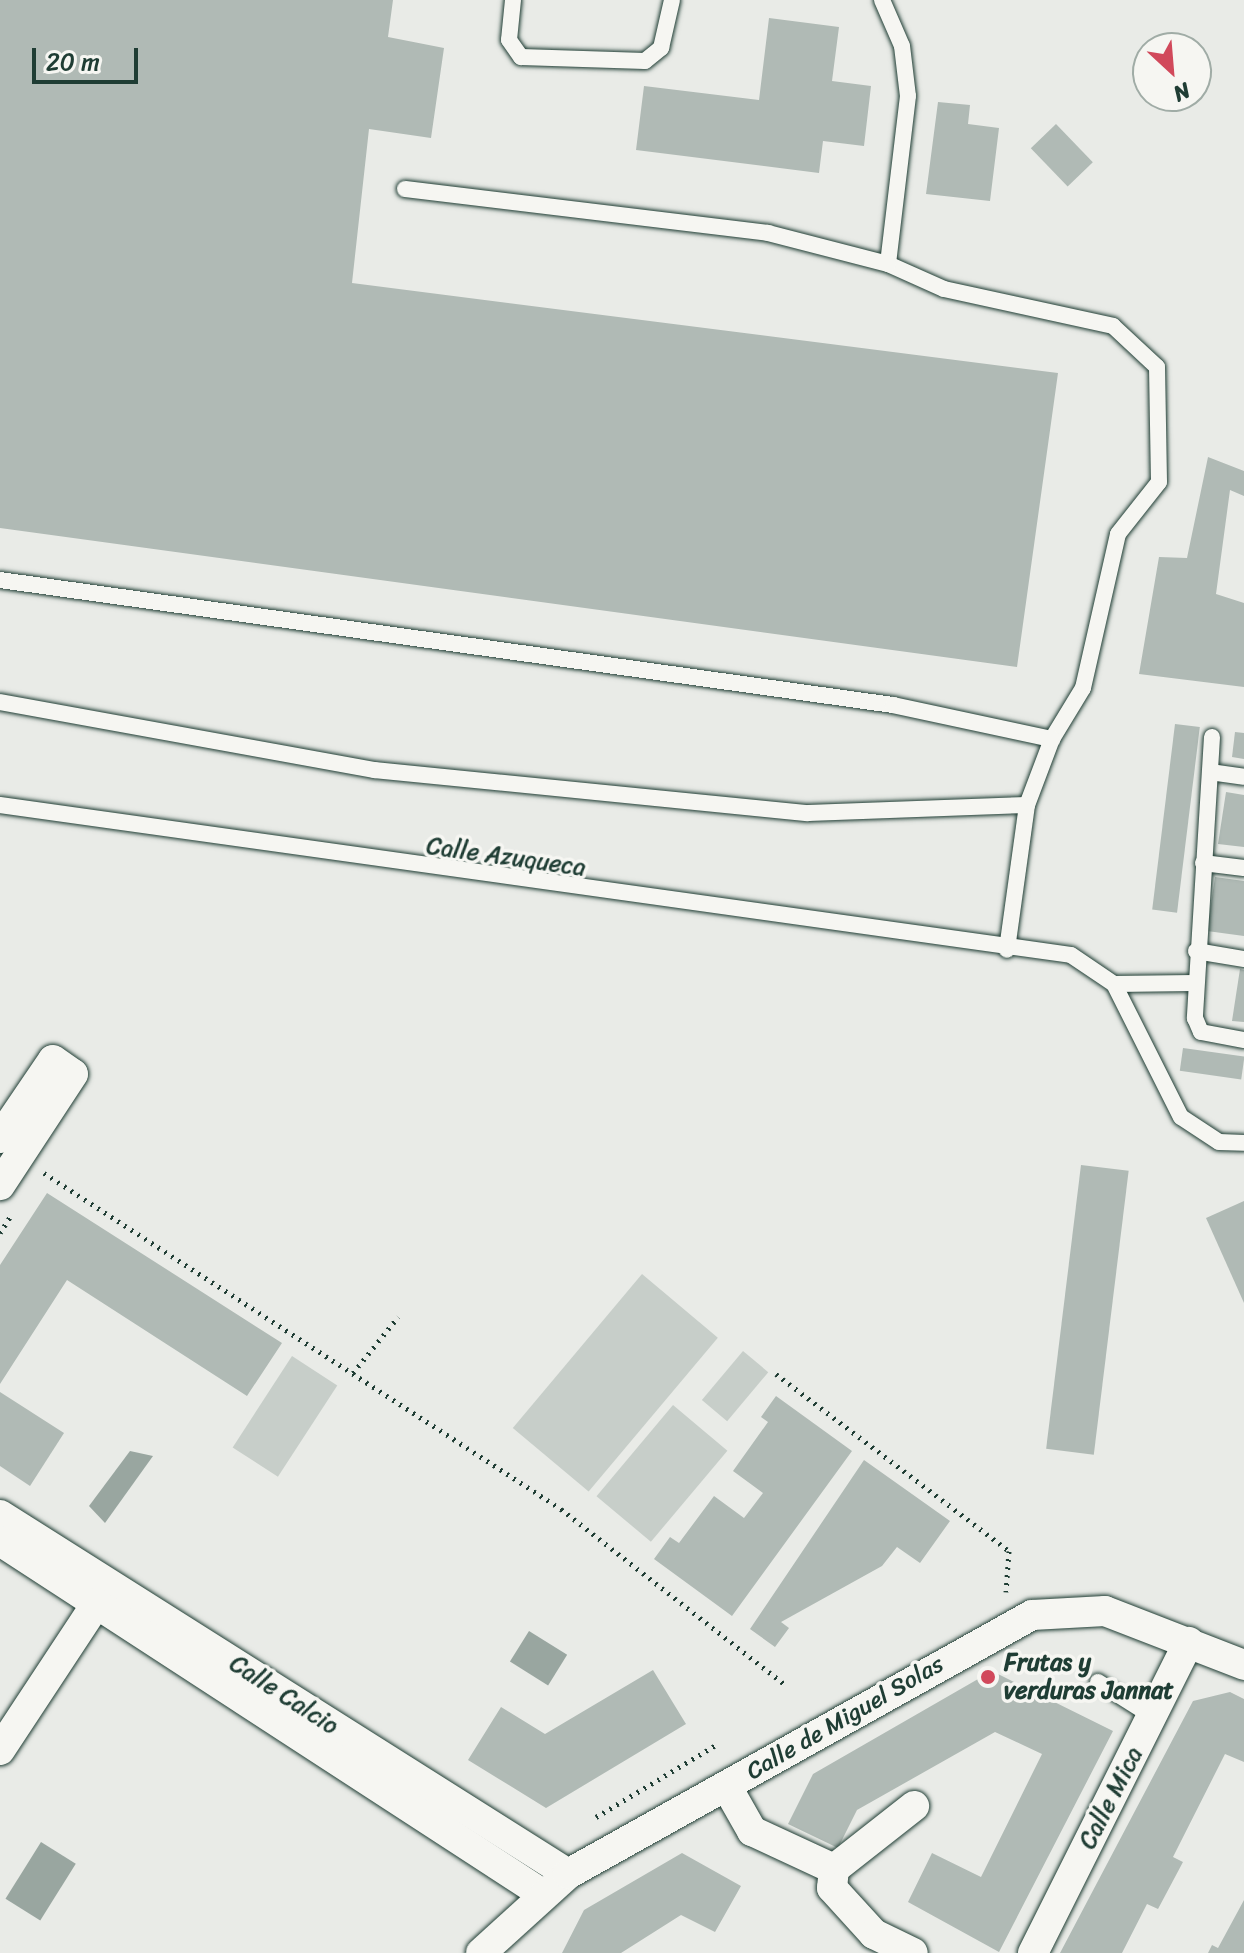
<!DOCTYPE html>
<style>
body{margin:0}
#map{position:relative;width:1244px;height:1953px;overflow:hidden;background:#e9ebe7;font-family:Sriracha,sans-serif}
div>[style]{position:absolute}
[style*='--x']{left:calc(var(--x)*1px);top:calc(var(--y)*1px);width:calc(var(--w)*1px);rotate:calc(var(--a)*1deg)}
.green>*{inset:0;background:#c7cec9;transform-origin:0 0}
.water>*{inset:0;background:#99a6a0;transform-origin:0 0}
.building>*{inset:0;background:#b0bab5;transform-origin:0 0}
.path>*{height:5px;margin-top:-2.5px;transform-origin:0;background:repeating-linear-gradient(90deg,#1f3d34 0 2px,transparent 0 8px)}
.roads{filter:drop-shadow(0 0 2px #1f3d34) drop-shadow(0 0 2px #1f3d34)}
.lane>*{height:16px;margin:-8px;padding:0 8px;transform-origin:8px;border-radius:8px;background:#f6f6f2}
.street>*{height:30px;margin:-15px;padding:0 15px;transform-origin:15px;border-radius:15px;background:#f6f6f2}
.dots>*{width:22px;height:22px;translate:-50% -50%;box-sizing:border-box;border:4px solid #f6f6f2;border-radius:50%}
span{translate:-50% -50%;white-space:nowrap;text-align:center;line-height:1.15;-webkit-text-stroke:7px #f6f6f2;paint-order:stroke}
.street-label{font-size:24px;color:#1f3d34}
.poi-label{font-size:24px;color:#1f3d34;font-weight:700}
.left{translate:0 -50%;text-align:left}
.north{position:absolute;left:1132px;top:32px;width:80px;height:80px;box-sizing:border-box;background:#f6f6f2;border:2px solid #a0aca6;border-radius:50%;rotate:154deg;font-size:22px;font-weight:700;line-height:32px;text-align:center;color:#1f3d34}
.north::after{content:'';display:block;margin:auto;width:28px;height:36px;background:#d1495b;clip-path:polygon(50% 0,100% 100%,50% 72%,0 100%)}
.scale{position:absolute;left:32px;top:48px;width:106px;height:36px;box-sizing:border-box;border:4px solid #1f3d34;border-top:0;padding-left:10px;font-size:24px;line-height:28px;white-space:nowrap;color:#1f3d34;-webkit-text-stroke:6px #f6f6f2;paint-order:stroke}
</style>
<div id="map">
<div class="green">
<div style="left:642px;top:1274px;width:99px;height:201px;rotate:40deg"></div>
<div style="left:743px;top:1351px;width:33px;height:64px;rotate:40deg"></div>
<div style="left:292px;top:1356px;width:54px;height:109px;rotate:33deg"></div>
<div style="left:673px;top:1405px;width:71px;height:119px;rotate:40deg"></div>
</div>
<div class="water">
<div style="clip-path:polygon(130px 1451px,153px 1456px,105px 1523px,89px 1506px)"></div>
<div style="left:529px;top:1631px;width:45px;height:36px;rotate:32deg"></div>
<div style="left:41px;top:1842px;width:41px;height:67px;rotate:32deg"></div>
</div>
<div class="building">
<div style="clip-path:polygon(0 0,393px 0,388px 37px,444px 48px,431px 138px,369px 129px,352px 283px,1058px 373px,1017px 667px,0 528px)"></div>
<div style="clip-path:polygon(769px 18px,839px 27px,832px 81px,871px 86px,864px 146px,823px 141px,819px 173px,636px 150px,644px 86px,759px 100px)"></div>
<div style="clip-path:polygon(938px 102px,970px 105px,968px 124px,999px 128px,990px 201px,926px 194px)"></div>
<div style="left:1056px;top:124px;width:53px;height:35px;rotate:46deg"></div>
<div style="clip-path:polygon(1208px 457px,1244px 471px,1244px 496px,1230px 490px,1216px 594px,1244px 603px,1244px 687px,1139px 674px,1159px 557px,1187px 558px)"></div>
<div style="left:1175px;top:724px;width:25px;height:187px;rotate:7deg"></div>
<div style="clip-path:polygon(1235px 732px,1244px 733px,1244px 759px,1232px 757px)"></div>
<div style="clip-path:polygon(1226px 792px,1244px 795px,1244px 847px,1218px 844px)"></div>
<div style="clip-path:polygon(1215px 877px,1244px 881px,1244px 936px,1207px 931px)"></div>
<div style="clip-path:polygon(1240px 969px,1244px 970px,1244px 1022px,1232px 1021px)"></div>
<div style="left:1183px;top:1048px;width:62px;height:23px;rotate:8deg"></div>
<div style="left:1081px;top:1165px;width:48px;height:286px;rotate:7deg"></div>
<div style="clip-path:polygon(47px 1193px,282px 1343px,247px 1396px,67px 1280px,0 1384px,0 1265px)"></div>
<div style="clip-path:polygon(1244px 1201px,1244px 1303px,1206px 1218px)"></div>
<div style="clip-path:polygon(0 1392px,64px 1433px,30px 1486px,0 1466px)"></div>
<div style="clip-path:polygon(776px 1396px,852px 1451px,732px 1616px,654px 1559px,670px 1537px,679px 1543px,714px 1496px,744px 1518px,763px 1493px,733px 1471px,768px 1422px,761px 1417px)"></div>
<div style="clip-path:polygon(864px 1460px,950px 1521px,920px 1563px,897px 1547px,882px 1566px,781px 1622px,789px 1628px,775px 1647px,750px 1629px)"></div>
<div style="clip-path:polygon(653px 1670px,686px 1724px,546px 1808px,468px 1760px,501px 1707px,545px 1734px)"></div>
<div style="clip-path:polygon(992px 1671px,1113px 1731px,999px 1952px,908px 1902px,932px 1853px,981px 1877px,1042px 1754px,995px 1732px,857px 1810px,838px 1848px,788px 1824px,813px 1774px)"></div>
<div style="clip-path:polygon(1230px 1692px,1244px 1699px,1244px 1762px,1225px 1754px,1173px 1857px,1183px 1862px,1158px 1909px,1147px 1904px,1122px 1953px,1060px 1953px,1193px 1701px)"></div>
<div style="clip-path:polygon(682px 1853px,741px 1886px,715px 1932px,681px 1915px,621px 1953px,562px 1953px,584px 1910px)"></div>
<div style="clip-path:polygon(1244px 1900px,1244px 1953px,1208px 1953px,1212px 1945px,1218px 1948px)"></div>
</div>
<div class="path">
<div style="--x:44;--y:1173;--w:617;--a:33.02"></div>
<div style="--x:561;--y:1509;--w:287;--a:38.1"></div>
<div style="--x:0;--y:1233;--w:19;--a:-58"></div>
<div style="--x:353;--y:1373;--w:72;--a:-51.2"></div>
<div style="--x:776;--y:1374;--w:293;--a:37.2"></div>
<div style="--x:1009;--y:1551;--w:41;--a:94.2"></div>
<div style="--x:596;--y:1817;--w:140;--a:-31"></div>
</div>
<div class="roads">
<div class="lane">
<div style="--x:513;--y:0;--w:40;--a:95.7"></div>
<div style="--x:509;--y:40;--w:21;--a:55"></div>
<div style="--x:521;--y:57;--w:124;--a:1.8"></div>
<div style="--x:645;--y:61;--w:21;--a:-39"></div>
<div style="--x:661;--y:48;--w:49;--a:-77.1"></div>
<div style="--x:882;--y:0;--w:50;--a:66.5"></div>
<div style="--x:902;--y:46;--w:50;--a:83.2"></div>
<div style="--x:908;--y:96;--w:169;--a:96.8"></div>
<div style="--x:888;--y:264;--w:61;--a:24.1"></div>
<div style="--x:944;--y:289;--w:173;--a:12.3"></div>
<div style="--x:1113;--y:326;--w:60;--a:43"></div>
<div style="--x:1157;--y:367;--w:115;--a:89"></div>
<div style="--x:1159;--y:482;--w:66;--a:128.3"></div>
<div style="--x:1118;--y:534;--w:158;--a:102.8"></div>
<div style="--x:1083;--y:688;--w:60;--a:121.3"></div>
<div style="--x:1052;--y:739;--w:71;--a:110.7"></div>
<div style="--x:1027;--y:805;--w:146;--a:97.9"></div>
<div style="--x:405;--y:189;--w:366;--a:6.9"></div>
<div style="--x:768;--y:233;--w:124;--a:14.5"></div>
<div style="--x:0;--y:580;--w:902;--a:7.97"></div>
<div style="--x:893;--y:705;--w:163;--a:12.1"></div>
<div style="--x:0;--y:702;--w:380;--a:10.3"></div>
<div style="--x:374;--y:770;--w:436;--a:5.7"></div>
<div style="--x:808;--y:813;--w:219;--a:-2.1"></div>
<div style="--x:1212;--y:737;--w:282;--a:93.5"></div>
<div style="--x:1195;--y:1018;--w:15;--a:67"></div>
<div style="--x:1201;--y:1032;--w:44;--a:10.5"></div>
<div style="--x:1210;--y:772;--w:34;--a:8"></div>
<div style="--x:0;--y:805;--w:1081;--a:7.97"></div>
<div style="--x:1071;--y:955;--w:52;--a:34"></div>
<div style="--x:1114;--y:984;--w:149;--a:63.3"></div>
<div style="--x:1181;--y:1117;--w:45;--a:33.3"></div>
<div style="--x:1219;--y:1142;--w:25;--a:2"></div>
<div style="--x:1203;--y:863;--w:41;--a:7"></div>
<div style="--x:1196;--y:951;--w:49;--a:9.5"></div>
<div style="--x:1114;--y:984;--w:80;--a:-0.7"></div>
<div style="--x:1098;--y:1682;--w:64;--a:32.2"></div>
</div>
<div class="street">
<div style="--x:0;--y:1138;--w:94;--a:-55.8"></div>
<div style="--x:53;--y:1060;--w:24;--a:35"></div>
<div style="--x:73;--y:1074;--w:133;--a:123.3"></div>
<div style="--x:0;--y:1515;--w:672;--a:32.29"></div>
<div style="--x:0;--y:1541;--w:645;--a:33.05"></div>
<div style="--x:0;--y:1750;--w:176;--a:-56.6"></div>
<div style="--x:727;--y:1787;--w:51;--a:60.4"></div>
<div style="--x:752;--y:1831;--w:90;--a:24.9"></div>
<div style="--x:834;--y:1869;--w:102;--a:-38.2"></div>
<div style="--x:834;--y:1869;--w:19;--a:96"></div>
<div style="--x:832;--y:1888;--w:62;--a:47.6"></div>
<div style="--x:874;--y:1934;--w:43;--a:26"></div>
<div style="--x:481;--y:1953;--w:118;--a:-42.2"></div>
<div style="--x:568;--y:1874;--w:531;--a:-29.17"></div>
<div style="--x:1032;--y:1615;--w:73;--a:-3.1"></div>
<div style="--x:1105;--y:1611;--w:149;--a:21.2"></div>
<div style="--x:1033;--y:1953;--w:348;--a:-63.4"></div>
</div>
</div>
<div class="dots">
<div style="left:988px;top:1677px;background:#d1495b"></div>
</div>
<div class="street-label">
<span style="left:506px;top:857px;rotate:8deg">Calle Azuqueca</span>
<span style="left:284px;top:1695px;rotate:33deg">Calle Calcio</span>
<span style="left:845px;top:1718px;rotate:-30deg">Calle de Miguel Solas</span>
<span style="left:1111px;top:1798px;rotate:-63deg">Calle Mica</span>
</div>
<div class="poi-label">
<span class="left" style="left:1004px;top:1677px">Frutas y<br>verduras Jannat</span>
</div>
<div class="north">N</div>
<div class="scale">20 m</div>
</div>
